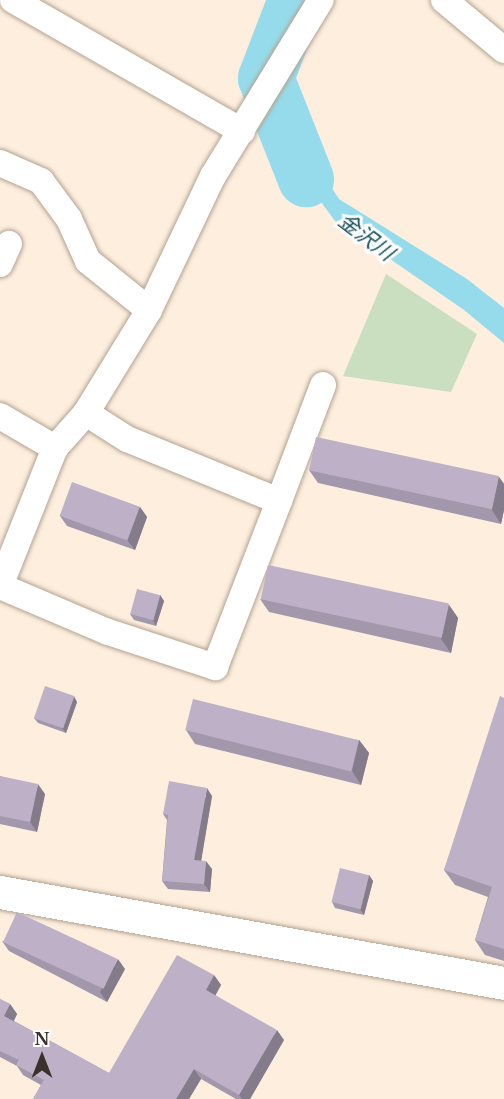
<!DOCTYPE html>
<meta charset="utf-8">
<style>
body{margin:0}
#map{position:relative;width:504px;height:1099px;overflow:hidden;background:#fdeede;font-family:"Libre Baskerville","Noto Sans JP",serif}
div>[style]{position:absolute}
[style*='--x']{left:calc(var(--x)*1px);top:calc(var(--y)*1px);width:calc(var(--w)*1px);rotate:calc(var(--a)*1deg)}
.green>*{inset:0;background:#cadfbf}
.water>*{inset:0;background:#96dbeb}
.river>*{height:56px;margin:-28px;padding:0 28px;transform-origin:28px;border-radius:28px;background:#96dbeb}
.roads{filter:drop-shadow(0 0 2px #b3a290) drop-shadow(0 0 2px #b3a290)}
.street>*{height:26px;margin:-13px;padding:0 13px;transform-origin:13px;border-radius:13px;background:#fff}
.secondary>*{height:33px;margin:-16.5px;padding:0 16.5px;transform-origin:16.5px;border-radius:16.5px;background:#fff}
.wall>*{inset:0;background:#a398ab}
.shaded-wall>*{inset:0;background:#857c8b}
.building>*{inset:0;background:#beb1c7;transform-origin:0 0}
span{translate:-50% -50%;white-space:nowrap;text-align:center;line-height:1.15;-webkit-text-stroke:6px #fefefe;paint-order:stroke}
.water-label{font-size:21px;color:#16515d;font-style:italic}
.north{position:absolute;left:12px;top:1027px;width:60px;height:60px;-webkit-text-stroke:4px #fefefe;paint-order:stroke;rotate:0deg;font-size:16px;font-weight:700;line-height:24px;text-align:center;color:#39312a}
.north::after{content:'';display:block;margin:auto;width:21px;height:27px;background:#39312a;clip-path:polygon(50% 0,100% 100%,50% 72%,0 100%)}
</style>
<div id="map">
<div class="green">
<div style="clip-path:polygon(386px 274px,477px 334px,451px 392px,343px 376px)"></div>
</div>
<div class="water">
<div style="clip-path:polygon(284px 0,304px 0,279px 53px,262px 77px,258px 58px)"></div>
<div style="clip-path:polygon(286px 96px,311px 156px,339px 199px,467px 279px,504px 308px,504px 343px,464px 310px,335px 221px,299px 172px,272px 116px)"></div>
</div>
<div class="river">
<div style="--x:296;--y:0;--w:84;--a:111"></div>
<div style="--x:266;--y:78;--w:109;--a:68.4"></div>
</div>
<div class="roads">
<div class="street">
<div style="--x:13;--y:0;--w:264;--a:29.8"></div>
<div style="--x:444;--y:0;--w:78;--a:39.8"></div>
<div style="--x:0;--y:163;--w:45;--a:23.7"></div>
<div style="--x:41;--y:181;--w:47;--a:53.6"></div>
<div style="--x:69;--y:219;--w:46;--a:65.7"></div>
<div style="--x:88;--y:261;--w:78;--a:38.8"></div>
<div style="--x:0;--y:264;--w:22;--a:-66"></div>
<div style="--x:86;--y:413;--w:49;--a:32.4"></div>
<div style="--x:127;--y:439;--w:164;--a:22.2"></div>
<div style="--x:279;--y:501;--w:124;--a:-69.2"></div>
<div style="--x:0;--y:416;--w:64;--a:30.2"></div>
<div style="--x:0;--y:586;--w:149;--a:-68.3"></div>
<div style="--x:55;--y:448;--w:47;--a:-48.5"></div>
<div style="--x:86;--y:413;--w:121;--a:-58.5"></div>
<div style="--x:149;--y:310;--w:148;--a:-64.5"></div>
<div style="--x:213;--y:176;--w:206;--a:-58.5"></div>
<div style="--x:0;--y:586;--w:117;--a:23.1"></div>
<div style="--x:108;--y:632;--w:113;--a:18.1"></div>
<div style="--x:215;--y:667;--w:178;--a:-68.9"></div>
</div>
<div class="secondary">
<div style="--x:0;--y:892;--w:512;--a:10.23"></div>
</div>
</div>
<div class="wall">
<div style="clip-path:polygon(309px 470px,499px 477px,504px 484px,504px 510px,501px 524px,318px 483px)"></div>
<div style="clip-path:polygon(140px 507px,147px 517px,135px 550px,67px 526px,60px 516px)"></div>
<div style="clip-path:polygon(160px 595px,164px 601px,156px 626px,134px 620px,130px 614px)"></div>
<div style="clip-path:polygon(260px 599px,449px 605px,458px 618px,451px 653px,269px 612px)"></div>
<div style="clip-path:polygon(504px 698px,504px 961px,485px 955px,475px 940px,488px 897px,455px 885px,444px 870px)"></div>
<div style="clip-path:polygon(77px 702px,66px 733px,38px 723px,34px 718px)"></div>
<div style="clip-path:polygon(186px 730px,359px 740px,369px 753px,361px 785px,195px 744px)"></div>
<div style="clip-path:polygon(0 776px,45px 794px,37px 832px,0 824px)"></div>
<div style="clip-path:polygon(212px 796px,201px 860px,212px 869px,210px 892px,168px 889px,162px 881px,167px 820px,163px 814px)"></div>
<div style="clip-path:polygon(369px 875px,373px 881px,364px 915px,335px 908px,332px 902px)"></div>
<div style="clip-path:polygon(2px 941px,125px 969px,107px 1002px,9px 951px)"></div>
<div style="clip-path:polygon(214px 975px,221px 985px,215px 995px,284px 1040px,250px 1099px,236px 1099px,201px 1079px,189px 1099px,33px 1099px,41px 1085px,23px 1075px,17px 1066px,0 1057px,0 999px,10px 1004px,17px 1014px,14px 1021px,109px 1073px)"></div>
</div>
<div class="shaded-wall">
<div style="clip-path:polygon(499px 477px,504px 484px,504px 510px,501px 524px,492px 510px)"></div>
<div style="clip-path:polygon(140px 507px,147px 517px,135px 550px,127px 540px)"></div>
<div style="clip-path:polygon(160px 595px,164px 601px,156px 626px,153px 620px)"></div>
<div style="clip-path:polygon(449px 605px,458px 618px,451px 653px,441px 639px)"></div>
<div style="clip-path:polygon(74px 696px,77px 702px,66px 733px,62px 728px)"></div>
<div style="clip-path:polygon(359px 740px,369px 753px,361px 785px,352px 771px)"></div>
<div style="clip-path:polygon(38px 784px,45px 794px,37px 832px,30px 822px)"></div>
<div style="clip-path:polygon(207px 788px,212px 796px,200px 868px,194px 860px)"></div>
<div style="clip-path:polygon(206px 861px,212px 869px,210px 892px,204px 884px)"></div>
<div style="clip-path:polygon(369px 875px,373px 881px,364px 915px,360px 909px)"></div>
<div style="clip-path:polygon(118px 959px,125px 969px,107px 1002px,100px 992px)"></div>
<div style="clip-path:polygon(214px 975px,221px 985px,213px 1000px,206px 990px)"></div>
<div style="clip-path:polygon(10px 1004px,17px 1014px,11px 1026px,4px 1016px)"></div>
<div style="clip-path:polygon(277px 1030px,284px 1040px,250px 1099px,242px 1099px,239px 1095px)"></div>
<div style="clip-path:polygon(194px 1069px,201px 1079px,189px 1099px,176px 1099px)"></div>
</div>
<div class="building">
<div style="left:316px;top:437px;width:187px;height:34px;rotate:12deg"></div>
<div style="left:72px;top:482px;width:72px;height:36px;rotate:20deg"></div>
<div style="left:268px;top:565px;width:185px;height:35px;rotate:12deg"></div>
<div style="left:137px;top:589px;width:24px;height:26px;rotate:15deg"></div>
<div style="left:45px;top:686px;width:31px;height:34px;rotate:19deg"></div>
<div style="clip-path:polygon(500px 696px,504px 698px,504px 949px,475px 940px,492px 887px,444px 870px)"></div>
<div style="left:193px;top:699px;width:171px;height:32px;rotate:14deg"></div>
<div style="clip-path:polygon(0 776px,38px 784px,30px 822px,0 816px)"></div>
<div style="clip-path:polygon(169px 781px,207px 788px,194px 860px,206px 861px,204px 884px,162px 881px,168px 815px,163px 814px)"></div>
<div style="left:340px;top:868px;width:30px;height:35px;rotate:14deg"></div>
<div style="left:17px;top:912px;width:111px;height:33px;rotate:25deg"></div>
<div style="clip-path:polygon(177px 955px,214px 975px,206px 990px,277px 1030px,239px 1095px,194px 1069px,176px 1099px,33px 1099px,44px 1080px,16px 1065px,19px 1060px,0 1051px,0 999px,10px 1004px,4px 1016px,109px 1073px)"></div>
</div>
<div class="water-label">
<span style="left:366px;top:237px;rotate:37deg">金沢川</span>
</div>
<div class="north">N</div>
</div>
